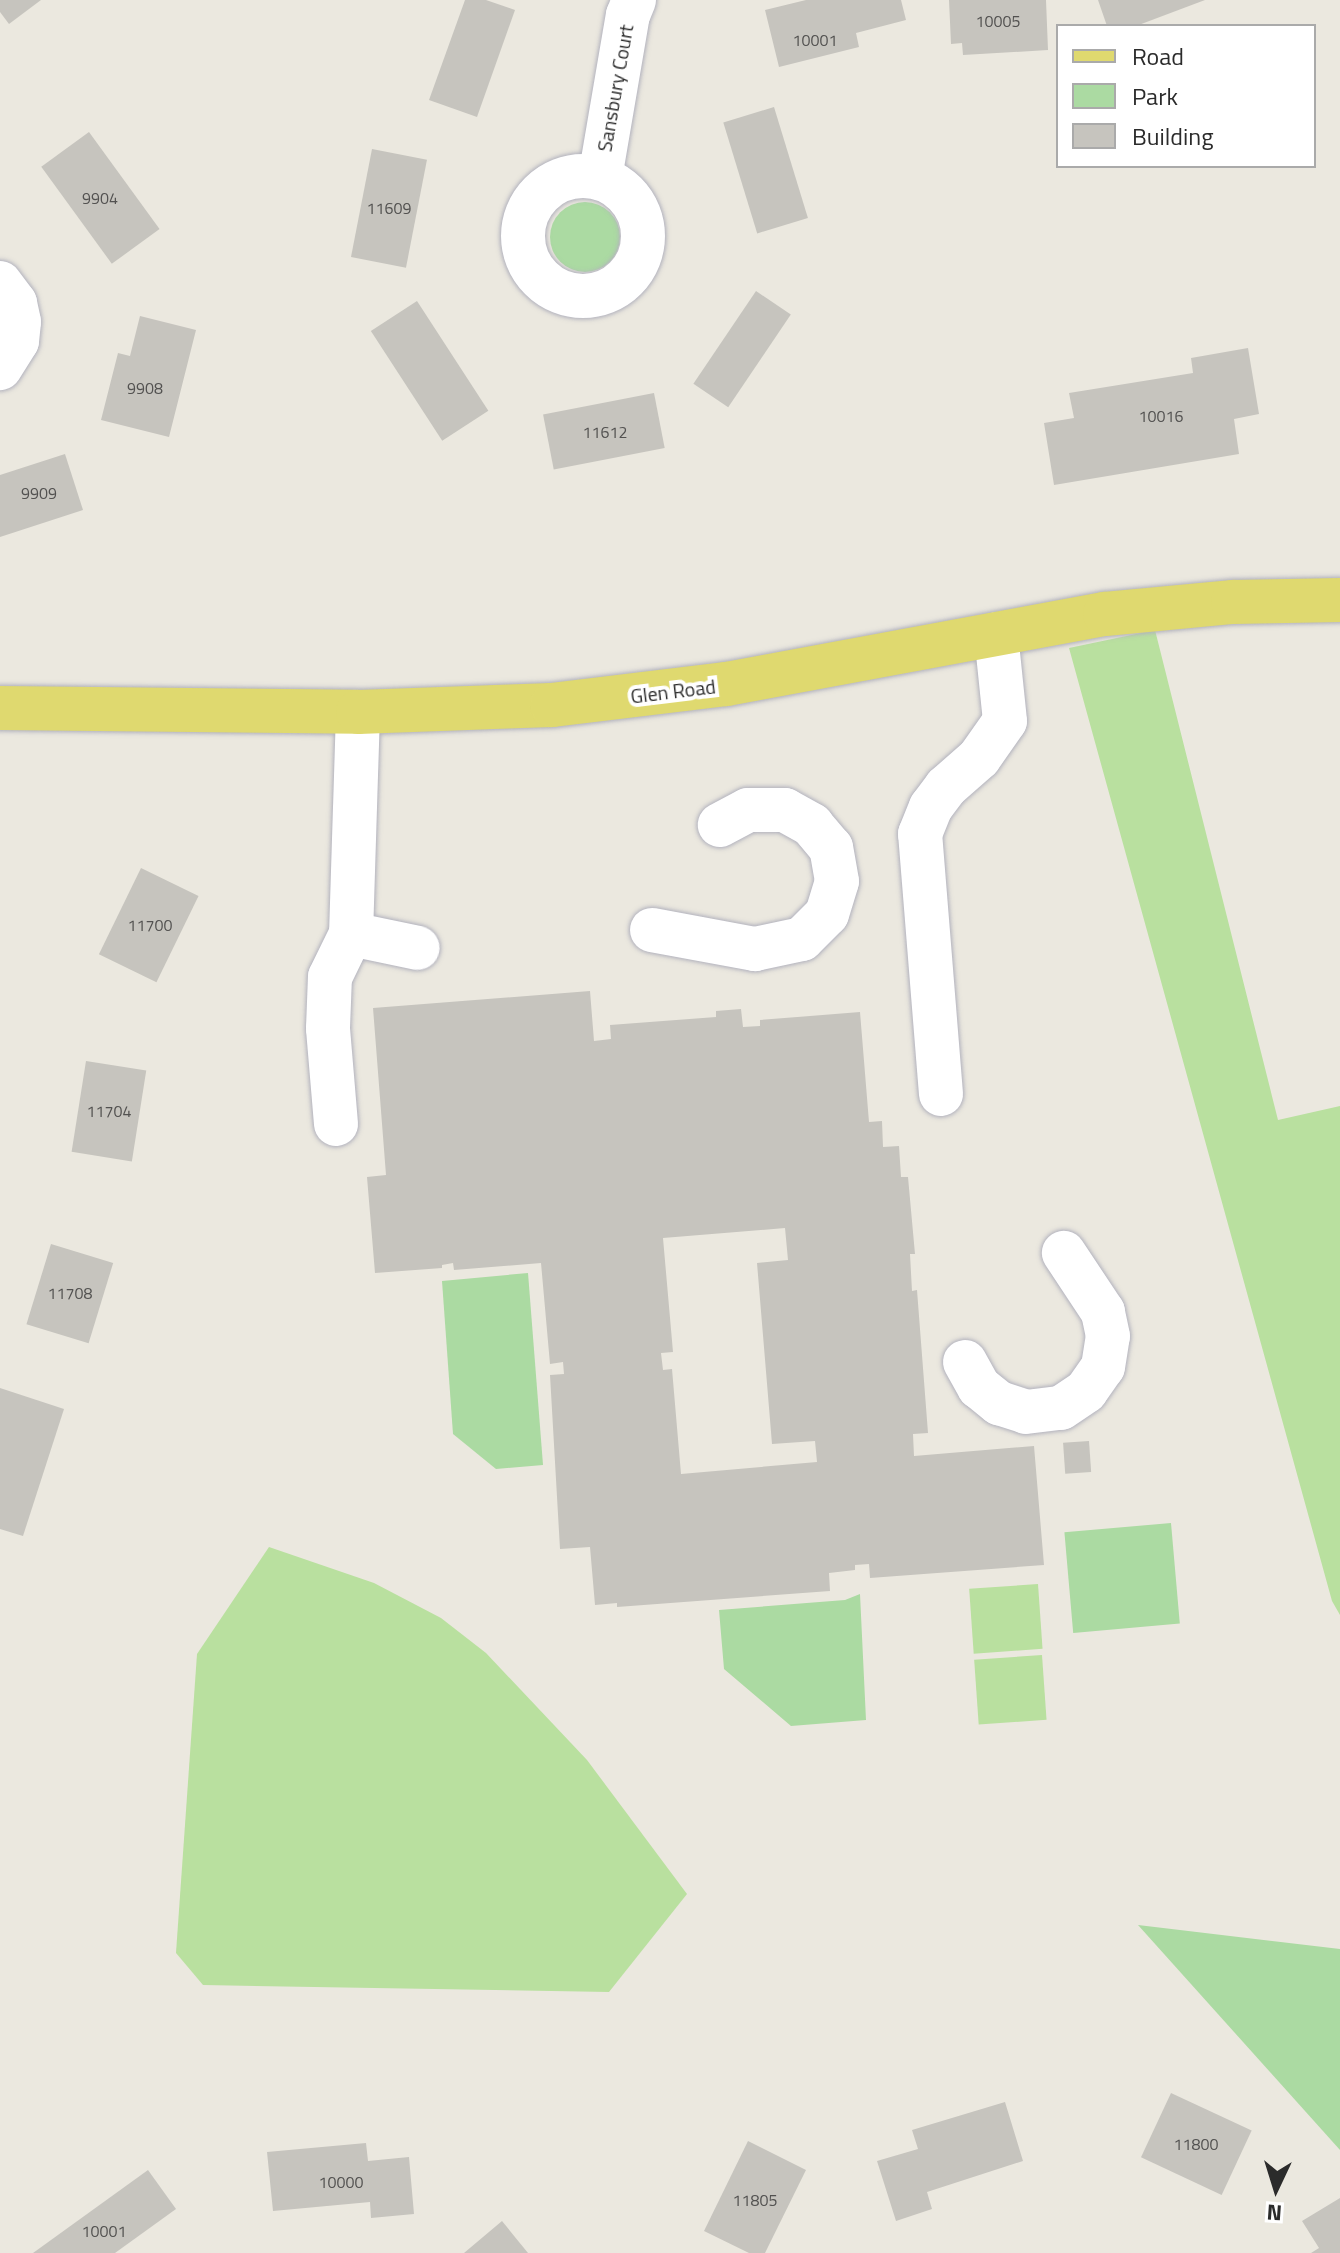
<!DOCTYPE html>
<style>
body{margin:0}
#map{position:relative;width:1340px;height:2253px;overflow:hidden;background:#ebe8df;font-family:"Titillium Web",sans-serif}
div>[style]{position:absolute}
[style*='--x']{left:calc(var(--x)*1px);top:calc(var(--y)*1px);width:calc(var(--w)*1px);rotate:calc(var(--a)*1deg)}
.green>*{inset:0;background:#abdaa2;transform-origin:0 0}
.round{border-radius:50%}
.pitch>*{inset:0;background:#b9e09f;transform-origin:0 0}
.building>*{inset:0;background:#c6c4be;transform-origin:0 0}
.roads{filter:drop-shadow(0 0 2px #b2b2bd) drop-shadow(0 0 2px #b2b2bd)}
.minor>*{height:44px;margin:-22px;padding:0 22px;transform-origin:22px;border-radius:22px;background:#fff}
.minor>.ring{margin:-22px;padding:0;box-sizing:content-box;background:none;border:44px solid #fff;border-radius:50%}
.major>*{height:44px;margin:-22px;padding:0 22px;transform-origin:22px;border-radius:22px;background:#dfd96f}
span{translate:-50% -50%;white-space:nowrap;text-align:center;line-height:1.15;-webkit-text-stroke:8px #fff;paint-order:stroke}
.number-label{font-size:16px;color:#525150}
.number-label span{-webkit-text-stroke-width:0}
.street-label{font-size:20px;color:#2b2b2b}
.legend{position:absolute;left:1056px;top:24px;width:260px;height:144px;box-sizing:border-box;background:#fff;border:2px solid #aaa;margin:0;padding:10px 14px;list-style:none;font-size:24px;color:#2b2b2b}
.legend li{display:flex;align-items:center;gap:16px;height:40px}
.legend b{width:40px;border:2px solid #aaa}
.north{position:absolute;left:1236px;top:2149px;width:80px;height:80px;-webkit-text-stroke:6px #fff;paint-order:stroke;rotate:184deg;font-size:22px;font-weight:700;line-height:32px;text-align:center;color:#2b2b2b}
.north::after{content:'';display:block;margin:auto;width:28px;height:36px;background:#2b2b2b;clip-path:polygon(50% 0,100% 100%,50% 72%,0 100%)}
</style>
<div id="map">
<div class="green">
<div class="round" style="left:550px;top:202px;width:70px;height:70px"></div>
<div style="clip-path:polygon(528px 1273px,543px 1465px,496px 1469px,453px 1434px,442px 1281px)"></div>
<div style="left:1171px;top:1523px;width:101px;height:107px;rotate:85deg"></div>
<div style="clip-path:polygon(860px 1594px,866px 1720px,791px 1726px,724px 1669px,719px 1610px,845px 1600px)"></div>
<div style="clip-path:polygon(1138px 1925px,1340px 1949px,1340px 2150px)"></div>
</div>
<div class="pitch">
<div style="clip-path:polygon(1155px 630px,1278px 1120px,1340px 1106px,1340px 1615px,1332px 1601px,1069px 648px)"></div>
<div style="clip-path:polygon(269px 1547px,374px 1583px,441px 1618px,486px 1653px,587px 1760px,687px 1894px,609px 1992px,203px 1985px,176px 1953px,197px 1654px)"></div>
<div style="left:1038px;top:1584px;width:65px;height:69px;rotate:86deg"></div>
<div style="left:1042px;top:1655px;width:65px;height:68px;rotate:86deg"></div>
</div>
<div class="building">
<div style="clip-path:polygon(0 0,41px 0,9px 24px,0 12px)"></div>
<div style="clip-path:polygon(465px 0,486px 0,515px 10px,477px 117px,429px 100px)"></div>
<div style="clip-path:polygon(806px 0,901px 0,906px 20px,856px 33px,859px 47px,779px 67px,765px 10px)"></div>
<div style="clip-path:polygon(949px 0,1046px 0,1048px 50px,963px 55px,962px 43px,951px 44px)"></div>
<div style="clip-path:polygon(1098px 0,1205px 0,1136px 26px,1107px 26px)"></div>
<div style="left:774px;top:107px;width:116px;height:53px;rotate:73deg"></div>
<div style="left:89px;top:132px;width:120px;height:59px;rotate:54deg"></div>
<div style="left:372px;top:149px;width:56px;height:110px;rotate:11deg"></div>
<div style="left:756px;top:291px;width:42px;height:112px;rotate:34deg"></div>
<div style="left:417px;top:301px;width:131px;height:55px;rotate:57deg"></div>
<div style="clip-path:polygon(140px 316px,196px 330px,169px 437px,101px 420px,118px 353px,130px 356px)"></div>
<div style="clip-path:polygon(1248px 348px,1259px 414px,1234px 419px,1239px 454px,1054px 485px,1044px 423px,1074px 418px,1069px 393px,1193px 373px,1191px 358px)"></div>
<div style="left:654px;top:393px;width:56px;height:113px;rotate:79deg"></div>
<div style="clip-path:polygon(65px 454px,83px 510px,0 537px,0 475px)"></div>
<div style="left:141px;top:868px;width:64px;height:96px;rotate:26deg"></div>
<div style="clip-path:polygon(evenodd,590px 991px,594px 1041px,611px 1039px,610px 1025px,716px 1017px,716px 1011px,741px 1009px,743px 1027px,760px 1026px,760px 1020px,860px 1012px,869px 1122px,882px 1121px,883px 1147px,899px 1146px,901px 1177px,908px 1177px,915px 1254px,910px 1254px,912px 1291px,917px 1290px,928px 1433px,913px 1434px,914px 1456px,1034px 1446px,1044px 1565px,870px 1578px,869px 1564px,855px 1565px,855px 1570px,829px 1573px,830px 1591px,617px 1607px,617px 1603px,595px 1605px,590px 1547px,560px 1549px,550px 1375px,564px 1374px,563px 1362px,550px 1364px,541px 1263px,454px 1270px,453px 1263px,442px 1265px,442px 1268px,375px 1273px,367px 1177px,386px 1175px,373px 1008px,590px 991px,785px 1228px,788px 1260px,757px 1263px,772px 1444px,815px 1441px,817px 1462px,681px 1474px,672px 1369px,663px 1370px,661px 1353px,673px 1352px,663px 1238px,785px 1228px)"></div>
<div style="left:86px;top:1061px;width:61px;height:92px;rotate:9deg"></div>
<div style="left:51px;top:1244px;width:65px;height:84px;rotate:17deg"></div>
<div style="clip-path:polygon(0 1388px,64px 1409px,23px 1536px,0 1529px)"></div>
<div style="left:1089px;top:1441px;width:31px;height:26px;rotate:86deg"></div>
<div style="left:1171px;top:2093px;width:89px;height:71px;rotate:25deg"></div>
<div style="clip-path:polygon(1005px 2102px,1023px 2161px,927px 2192px,932px 2209px,896px 2221px,877px 2161px,918px 2149px,912px 2130px)"></div>
<div style="clip-path:polygon(748px 2141px,806px 2170px,765px 2253px,749px 2253px,704px 2231px)"></div>
<div style="clip-path:polygon(366px 2143px,368px 2161px,409px 2157px,414px 2214px,371px 2218px,370px 2202px,273px 2211px,267px 2152px)"></div>
<div style="clip-path:polygon(148px 2170px,176px 2209px,115px 2253px,33px 2253px)"></div>
<div style="clip-path:polygon(1340px 2198px,1340px 2253px,1311px 2253px,1319px 2248px,1302px 2221px)"></div>
<div style="clip-path:polygon(502px 2221px,528px 2253px,464px 2253px)"></div>
</div>
<div class="roads">
<div class="minor">
<div class="ring" style="left:523px;top:176px;width:76px;height:76px"></div>
<div style="--x:600;--y:178;--w:165;--a:-80.3"></div>
<div style="--x:628;--y:15;--w:16;--a:-68"></div>
<div style="--x:0;--y:283;--w:25;--a:53"></div>
<div style="--x:15;--y:303;--w:19;--a:78"></div>
<div style="--x:19;--y:322;--w:19;--a:96"></div>
<div style="--x:17;--y:341;--w:32;--a:122"></div>
<div style="--x:358;--y:712;--w:222;--a:91.8"></div>
<div style="--x:351;--y:934;--w:68;--a:11.8"></div>
<div style="--x:652;--y:930;--w:105;--a:10.5"></div>
<div style="--x:755;--y:949;--w:48;--a:-12"></div>
<div style="--x:802;--y:939;--w:35;--a:-45"></div>
<div style="--x:827;--y:914;--w:34;--a:-73"></div>
<div style="--x:837;--y:881;--w:34;--a:-100"></div>
<div style="--x:831;--y:848;--w:30;--a:-130"></div>
<div style="--x:812;--y:825;--w:31;--a:-151"></div>
<div style="--x:785;--y:810;--w:37;--a:180"></div>
<div style="--x:748;--y:810;--w:32;--a:152"></div>
<div style="--x:941;--y:1094;--w:261;--a:-94.6"></div>
<div style="--x:920;--y:834;--w:29;--a:-68"></div>
<div style="--x:931;--y:807;--w:25;--a:-53"></div>
<div style="--x:946;--y:787;--w:44;--a:-41.3"></div>
<div style="--x:979;--y:758;--w:45;--a:-54.9"></div>
<div style="--x:1005;--y:721;--w:87;--a:-95.9"></div>
<div style="--x:336;--y:1124;--w:96;--a:-94.8"></div>
<div style="--x:328;--y:1028;--w:51;--a:-87.8"></div>
<div style="--x:330;--y:977;--w:48;--a:-64"></div>
<div style="--x:965;--y:1362;--w:29;--a:61"></div>
<div style="--x:979;--y:1387;--w:26;--a:39"></div>
<div style="--x:999;--y:1403;--w:28;--a:18"></div>
<div style="--x:1026;--y:1412;--w:35;--a:-7"></div>
<div style="--x:1061;--y:1408;--w:30;--a:-34"></div>
<div style="--x:1086;--y:1391;--w:29;--a:-55"></div>
<div style="--x:1103;--y:1367;--w:31;--a:-81"></div>
<div style="--x:1108;--y:1336;--w:25;--a:-102"></div>
<div style="--x:1103;--y:1312;--w:71;--a:-123.5"></div>
</div>
<div class="major">
<div style="--x:0;--y:708;--w:358;--a:0.6"></div>
<div style="--x:358;--y:712;--w:194;--a:-2.1"></div>
<div style="--x:552;--y:705;--w:175;--a:-6.9"></div>
<div style="--x:726;--y:684;--w:385;--a:-10.5"></div>
<div style="--x:1105;--y:614;--w:129;--a:-5.4"></div>
<div style="--x:1233;--y:602;--w:107;--a:-1.1"></div>
</div>
</div>
<div class="number-label">
<span style="left:998px;top:21px">10005</span>
<span style="left:815px;top:40px">10001</span>
<span style="left:100px;top:198px">9904</span>
<span style="left:389px;top:208px">11609</span>
<span style="left:145px;top:388px">9908</span>
<span style="left:1161px;top:416px">10016</span>
<span style="left:605px;top:432px">11612</span>
<span style="left:39px;top:493px">9909</span>
<span style="left:150px;top:925px">11700</span>
<span style="left:109px;top:1111px">11704</span>
<span style="left:70px;top:1293px">11708</span>
<span style="left:1196px;top:2144px">11800</span>
<span style="left:341px;top:2182px">10000</span>
<span style="left:755px;top:2200px">11805</span>
<span style="left:104px;top:2231px">10001</span>
</div>
<div class="street-label">
<span style="left:615px;top:88px;rotate:-80deg">Sansbury Court</span>
<span style="left:673px;top:691px;rotate:-7deg">Glen Road</span>
</div>
<ul class="legend">
<li><b style="height:10px;background:#dfd96f"></b>Road</li>
<li><b style="height:22px;background:#abdaa2"></b>Park</li>
<li><b style="height:22px;background:#c6c4be"></b>Building</li>
</ul>
<div class="north">N</div>
</div>
